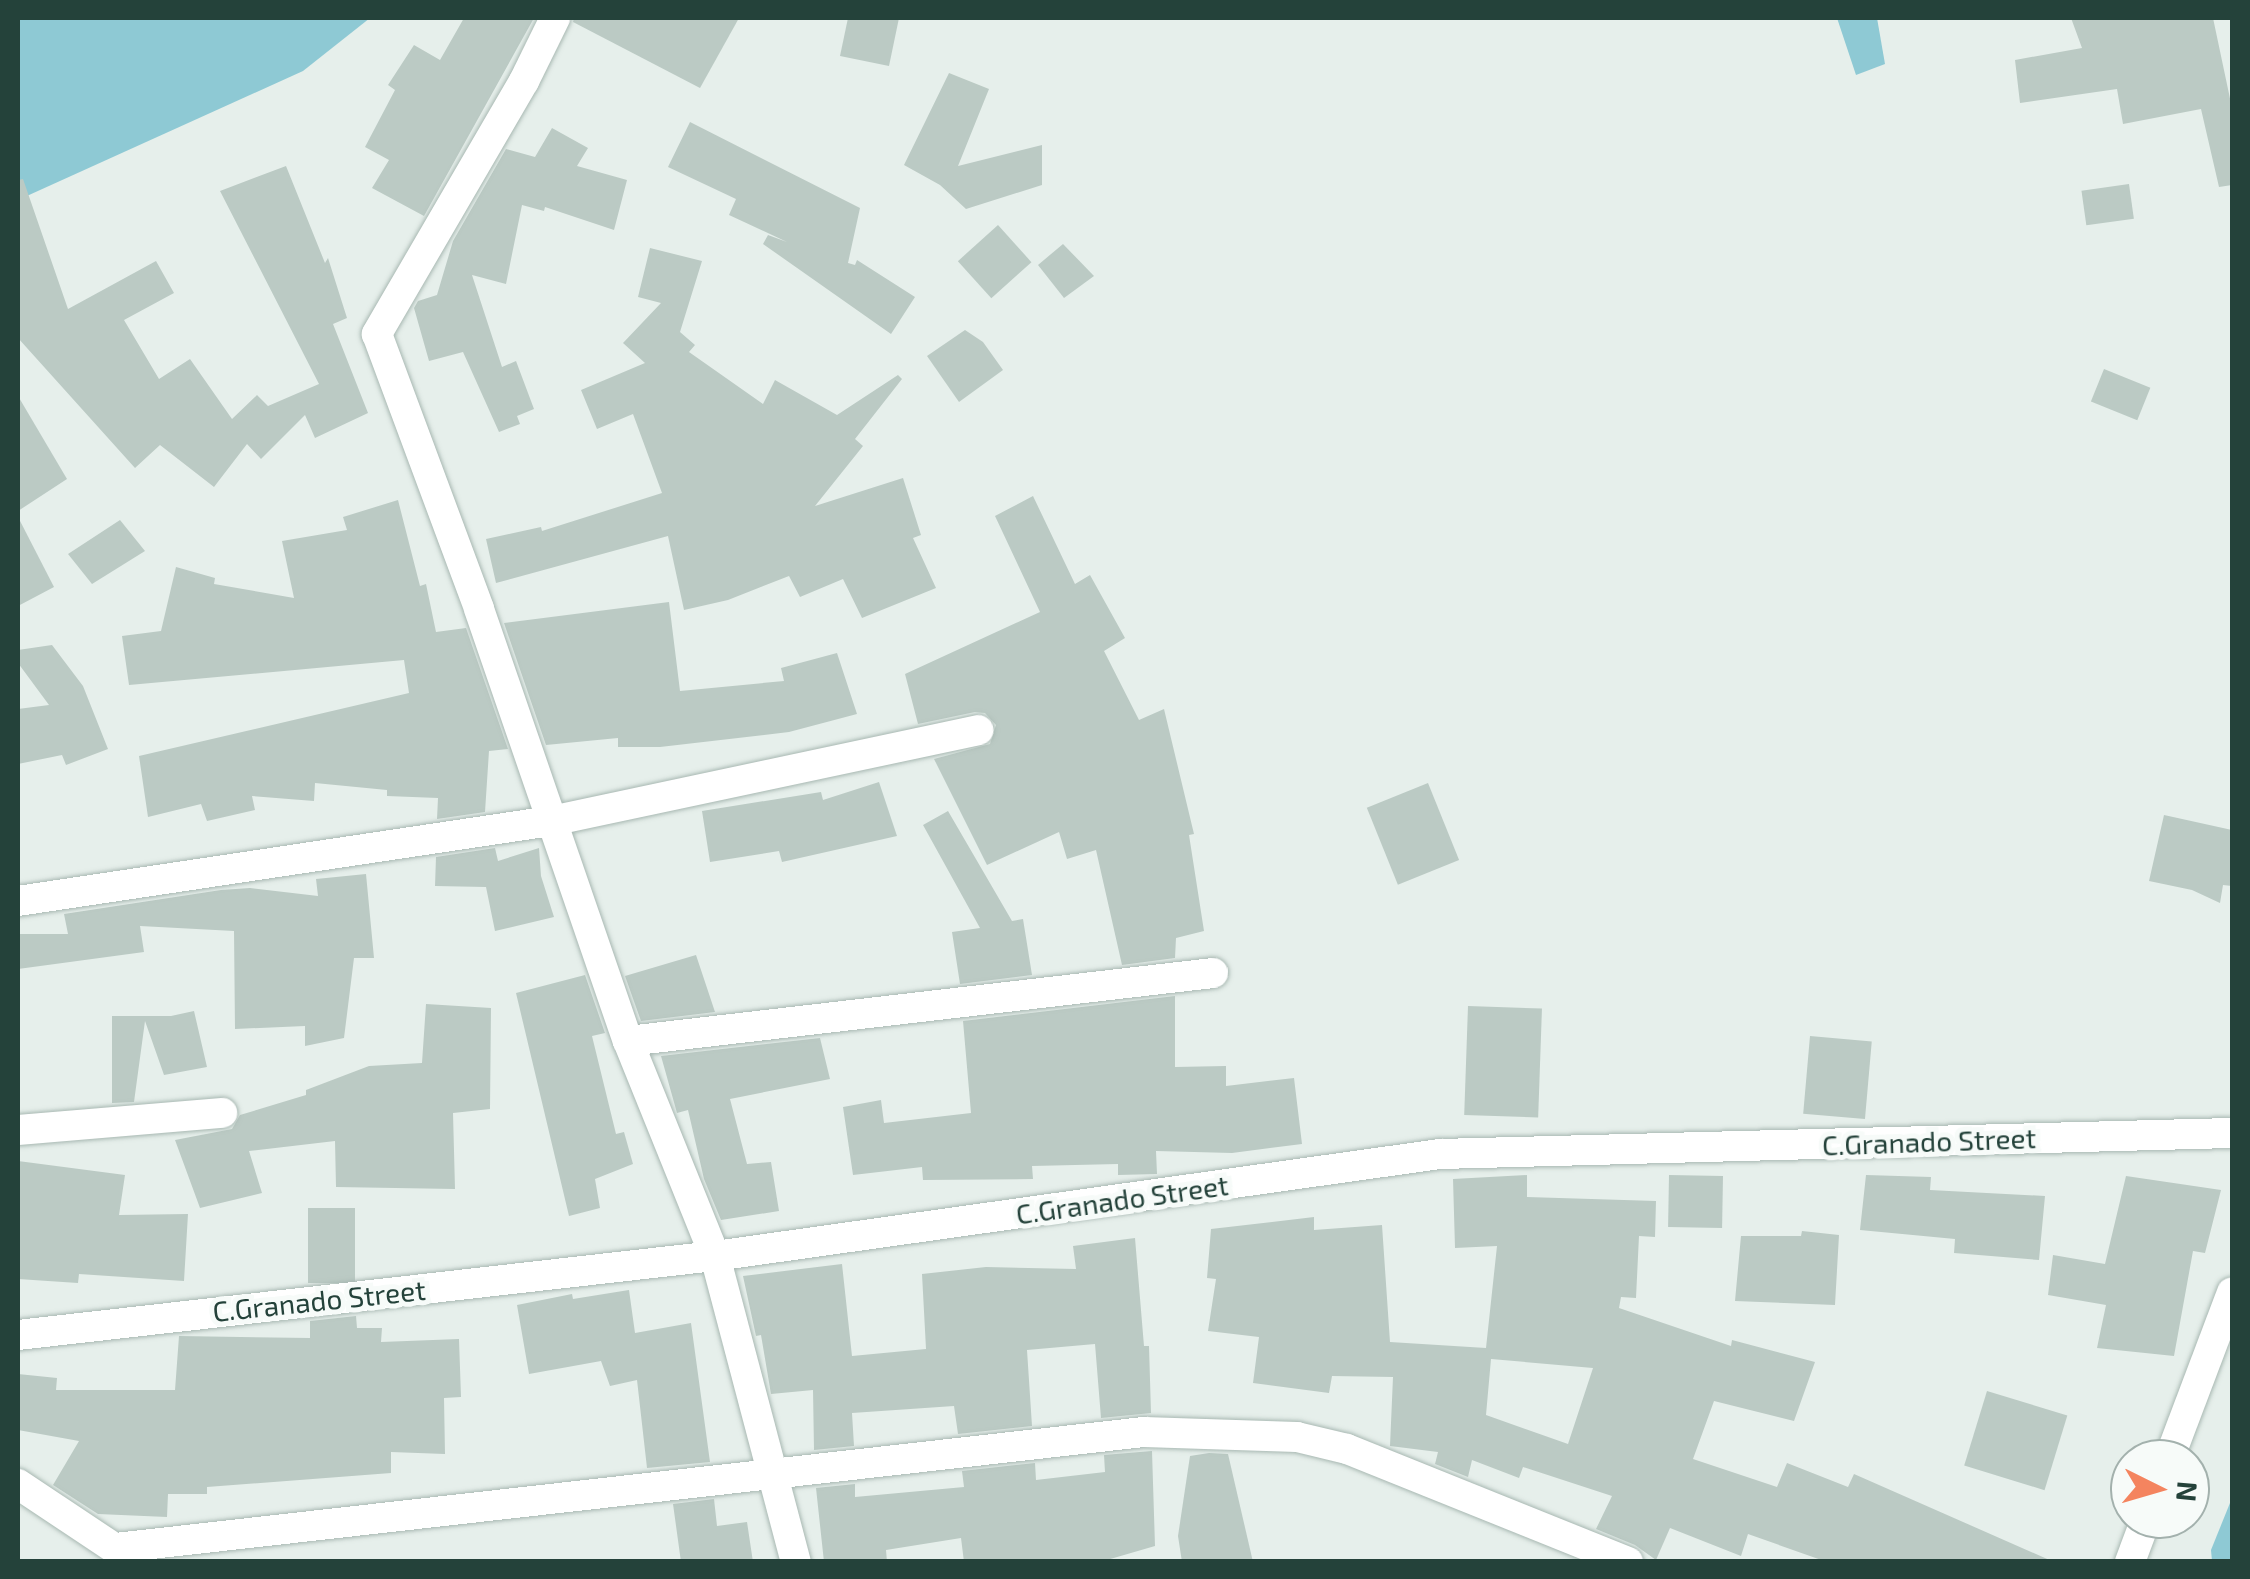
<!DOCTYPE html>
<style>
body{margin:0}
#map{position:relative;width:2250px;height:1579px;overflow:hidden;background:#e6efeb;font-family:"Exo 2",sans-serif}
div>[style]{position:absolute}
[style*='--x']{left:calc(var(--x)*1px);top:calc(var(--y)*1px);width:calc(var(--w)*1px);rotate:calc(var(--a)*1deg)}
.water>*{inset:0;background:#8ec9d4}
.building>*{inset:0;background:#bbcac4;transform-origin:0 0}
.roads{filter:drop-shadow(0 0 2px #a8b8b2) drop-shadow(0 0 2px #a8b8b2)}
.street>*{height:30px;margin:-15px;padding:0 15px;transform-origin:15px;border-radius:15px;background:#fff}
span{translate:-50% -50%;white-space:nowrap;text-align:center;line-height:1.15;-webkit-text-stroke:10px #f7fbf9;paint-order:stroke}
.street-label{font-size:28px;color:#24423a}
.frame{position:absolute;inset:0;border:20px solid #24423a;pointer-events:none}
.north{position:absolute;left:2110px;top:1439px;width:100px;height:100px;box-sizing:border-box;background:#f7fbf9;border:2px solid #a3b1ad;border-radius:50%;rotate:95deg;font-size:28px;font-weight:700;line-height:40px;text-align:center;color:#24423a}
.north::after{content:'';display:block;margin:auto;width:35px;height:45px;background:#f4845f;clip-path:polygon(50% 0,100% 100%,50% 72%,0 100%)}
</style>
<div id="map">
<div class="water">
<div style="clip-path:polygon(18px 18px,370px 18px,303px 71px,18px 200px)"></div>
<div style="clip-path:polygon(1837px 18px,1877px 18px,1885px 64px,1856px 75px)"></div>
<div style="clip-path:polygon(2232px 1498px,2232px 1561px,2212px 1561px,2211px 1550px)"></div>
</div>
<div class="building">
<div style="clip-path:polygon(464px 18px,534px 18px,424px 216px,372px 188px,389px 160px,365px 147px,395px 90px,388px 85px,414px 45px,440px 60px)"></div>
<div style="clip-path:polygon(574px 18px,739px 18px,700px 88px,573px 22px)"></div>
<div style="clip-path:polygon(848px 18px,899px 18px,889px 66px,840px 56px)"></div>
<div style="clip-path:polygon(2071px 18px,2213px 18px,2232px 108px,2232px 185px,2219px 187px,2201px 109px,2123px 124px,2117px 89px,2020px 103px,2015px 60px,2082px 48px)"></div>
<div style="clip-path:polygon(949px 73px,989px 89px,958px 166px,1042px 145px,1042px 185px,966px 209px,940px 185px,904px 165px)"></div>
<div style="clip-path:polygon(690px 122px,860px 208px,848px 263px,855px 265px,857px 260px,915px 297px,891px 334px,763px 244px,768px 235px,787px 242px,729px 215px,736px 199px,668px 167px)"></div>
<div style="clip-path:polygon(552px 128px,588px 148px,577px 166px,627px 180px,614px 230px,545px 207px,544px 211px,522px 205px,506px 284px,472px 275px,502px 367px,516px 361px,534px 409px,517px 416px,520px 424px,499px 432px,463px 352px,429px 361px,414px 308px,418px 301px,437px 295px,453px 241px,506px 149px,535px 157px)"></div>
<div style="clip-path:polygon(286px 166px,325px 263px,328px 258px,347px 318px,333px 324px,368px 413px,315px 438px,305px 415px,261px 459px,247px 444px,214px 487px,160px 445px,135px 468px,18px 338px,18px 180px,23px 179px,68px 309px,156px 261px,174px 293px,124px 320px,159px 379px,190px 359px,232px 419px,257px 395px,268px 406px,319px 384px,220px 191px)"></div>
<div style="left:2129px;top:184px;width:35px;height:48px;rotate:82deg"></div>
<div style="left:998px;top:225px;width:50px;height:54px;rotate:48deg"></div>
<div style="clip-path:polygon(1063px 244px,1094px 276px,1064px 298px,1038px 265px)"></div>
<div style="clip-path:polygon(650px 248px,702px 261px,680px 332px,695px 345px,689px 352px,763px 404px,775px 380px,837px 415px,898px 375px,902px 379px,855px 439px,863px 446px,815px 506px,903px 478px,921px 535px,913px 538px,936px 588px,862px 618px,843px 579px,800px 597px,789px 576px,728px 600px,684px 610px,668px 536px,496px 583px,486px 539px,541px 527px,542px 531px,662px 493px,633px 414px,597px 429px,581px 390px,645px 363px,623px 343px,661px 303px,638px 297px)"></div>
<div style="clip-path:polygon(965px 330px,983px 342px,1003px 370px,959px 402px,927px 356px)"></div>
<div style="left:2104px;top:369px;width:50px;height:35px;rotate:22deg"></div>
<div style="clip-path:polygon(18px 396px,67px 479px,18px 511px)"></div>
<div style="clip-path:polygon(1033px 496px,1075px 584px,1090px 575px,1125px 638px,1104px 651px,1139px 720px,1164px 709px,1194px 834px,1189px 835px,1204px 931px,1176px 938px,1175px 958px,1122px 965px,1096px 850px,1067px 859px,1059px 832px,987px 865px,934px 759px,990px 744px,996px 725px,985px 713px,975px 712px,918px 724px,905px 674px,1040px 612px,995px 516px)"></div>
<div style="clip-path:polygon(398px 500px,420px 586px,426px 584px,436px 632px,466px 628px,508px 749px,489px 751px,485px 812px,437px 819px,438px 798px,387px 796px,387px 790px,315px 783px,314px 801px,252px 796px,255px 810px,207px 821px,201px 804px,148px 817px,139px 756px,409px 693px,404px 660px,129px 685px,122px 636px,161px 631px,176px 567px,215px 578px,214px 584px,294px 598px,282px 541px,347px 530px,343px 517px)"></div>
<div style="clip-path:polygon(18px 517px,54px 587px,18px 606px)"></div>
<div style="clip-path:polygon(120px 520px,145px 551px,92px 584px,68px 554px)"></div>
<div style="clip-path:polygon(669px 602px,680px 691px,784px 681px,781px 668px,837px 653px,857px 714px,789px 732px,660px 747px,618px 747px,618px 738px,546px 745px,504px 623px)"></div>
<div style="clip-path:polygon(52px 645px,83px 686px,108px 749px,66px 765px,62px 755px,18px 764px,18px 709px,49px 705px,18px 663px,18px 650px)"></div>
<div style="clip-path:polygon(879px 782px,897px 836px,782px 862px,779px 851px,710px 862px,702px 811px,821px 792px,823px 800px)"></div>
<div style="left:1428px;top:783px;width:83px;height:66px;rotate:68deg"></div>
<div style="clip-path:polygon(948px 811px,1012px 921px,1023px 919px,1032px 975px,960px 984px,952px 932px,980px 928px,923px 825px)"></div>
<div style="clip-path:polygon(2164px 815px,2232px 830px,2232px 886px,2223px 885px,2220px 903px,2192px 890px,2149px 881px)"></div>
<div style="clip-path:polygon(495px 848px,498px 861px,539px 848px,541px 876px,554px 917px,495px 931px,486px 887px,435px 886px,436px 857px)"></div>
<div style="clip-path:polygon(366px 874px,374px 958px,354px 958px,344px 1038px,305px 1046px,305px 1026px,235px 1029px,234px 931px,140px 926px,144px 952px,18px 969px,18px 934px,68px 934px,64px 914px,221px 890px,250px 888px,318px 896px,316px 879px)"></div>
<div style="clip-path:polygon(696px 955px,715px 1012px,641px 1021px,625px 976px)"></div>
<div style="clip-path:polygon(585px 975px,605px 1033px,592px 1036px,616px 1134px,624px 1132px,633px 1164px,595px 1179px,600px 1208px,569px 1216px,516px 993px)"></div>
<div style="clip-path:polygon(1175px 996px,1175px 1067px,1226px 1066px,1226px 1086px,1294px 1078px,1302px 1144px,1232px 1153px,1156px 1151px,1157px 1174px,1118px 1175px,1118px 1164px,1032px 1166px,1033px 1179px,923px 1180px,922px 1167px,853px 1175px,843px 1107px,881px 1100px,884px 1123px,971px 1113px,963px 1021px)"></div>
<div style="clip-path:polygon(426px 1004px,491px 1008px,490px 1109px,453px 1113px,455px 1189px,336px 1187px,335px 1141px,249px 1151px,262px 1193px,200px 1208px,175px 1140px,232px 1129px,240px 1115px,306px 1095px,306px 1090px,369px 1066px,422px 1063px)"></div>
<div style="left:1468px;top:1006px;width:74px;height:109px;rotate:2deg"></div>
<div style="clip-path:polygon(194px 1011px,207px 1067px,164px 1075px,145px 1021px,134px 1102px,112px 1103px,112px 1016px,171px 1016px)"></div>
<div style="left:1810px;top:1036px;width:62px;height:78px;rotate:5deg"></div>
<div style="clip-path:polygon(820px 1038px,830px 1079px,730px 1099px,747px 1164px,771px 1162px,779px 1211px,721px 1220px,704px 1179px,688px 1110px,677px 1113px,661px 1056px)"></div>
<div style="clip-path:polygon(18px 1161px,125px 1175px,119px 1215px,188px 1214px,184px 1281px,79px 1274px,78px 1283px,18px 1279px)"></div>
<div style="clip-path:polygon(evenodd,1527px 1175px,1527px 1197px,1656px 1201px,1655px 1237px,1639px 1236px,1636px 1298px,1621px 1297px,1619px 1308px,1731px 1346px,1732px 1340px,1815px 1362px,1794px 1421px,1714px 1401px,1693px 1459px,1777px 1487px,1787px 1463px,1848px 1487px,1854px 1474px,2054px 1562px,1827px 1562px,1748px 1534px,1741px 1556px,1670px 1528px,1656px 1560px,1635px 1545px,1596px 1529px,1612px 1496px,1523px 1467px,1519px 1478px,1472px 1460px,1468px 1477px,1435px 1464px,1438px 1452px,1390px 1446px,1393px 1377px,1332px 1376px,1329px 1393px,1253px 1383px,1259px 1337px,1208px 1331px,1216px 1279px,1207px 1278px,1211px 1229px,1314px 1217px,1314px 1230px,1382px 1225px,1390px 1342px,1486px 1348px,1497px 1246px,1455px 1248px,1453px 1179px,1527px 1175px,1491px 1359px,1593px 1368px,1568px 1444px,1486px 1415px,1491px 1359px)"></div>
<div style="left:1669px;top:1175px;width:54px;height:52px;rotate:1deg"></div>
<div style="clip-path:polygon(1866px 1175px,1931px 1177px,1930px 1190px,2045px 1196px,2039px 1260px,1954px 1253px,1955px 1239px,1860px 1230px)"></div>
<div style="clip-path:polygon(2126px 1176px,2221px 1190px,2205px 1253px,2193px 1251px,2174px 1356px,2097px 1348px,2106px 1305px,2048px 1295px,2053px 1255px,2105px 1264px)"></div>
<div style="left:308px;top:1208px;width:47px;height:75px"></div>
<div style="clip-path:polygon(1802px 1231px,1839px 1235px,1835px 1305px,1735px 1301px,1741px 1236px,1801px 1236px)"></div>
<div style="clip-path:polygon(1135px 1238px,1144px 1346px,1149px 1346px,1151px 1413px,1101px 1418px,1095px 1344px,1027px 1350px,1032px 1426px,958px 1434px,954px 1406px,852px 1413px,854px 1446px,814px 1450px,813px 1390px,771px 1394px,761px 1335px,756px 1336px,743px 1276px,842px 1264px,852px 1356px,926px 1349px,922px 1274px,986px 1267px,1076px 1269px,1073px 1246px)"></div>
<div style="clip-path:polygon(629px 1290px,635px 1333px,691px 1323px,710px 1462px,647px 1468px,637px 1380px,610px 1386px,601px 1361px,529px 1374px,517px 1305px,572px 1294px,573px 1299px)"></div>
<div style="clip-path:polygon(356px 1316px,357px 1328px,382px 1328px,381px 1342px,459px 1339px,461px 1397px,444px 1398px,445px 1454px,391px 1452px,391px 1473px,207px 1487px,207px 1494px,168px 1494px,167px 1517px,98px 1514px,53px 1485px,79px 1441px,18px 1430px,18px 1374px,57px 1378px,56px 1390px,175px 1390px,179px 1336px,310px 1338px,310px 1321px)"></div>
<div style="left:1987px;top:1391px;width:84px;height:78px;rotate:17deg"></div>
<div style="clip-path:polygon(1152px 1451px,1155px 1546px,1100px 1562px,964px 1562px,961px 1538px,886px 1550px,887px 1562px,824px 1562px,816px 1488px,855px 1484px,855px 1497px,964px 1487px,962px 1471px,1035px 1463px,1036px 1480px,1105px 1472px,1104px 1455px)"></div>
<div style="clip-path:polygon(1209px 1453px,1228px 1454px,1253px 1562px,1182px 1562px,1178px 1536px,1190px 1456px)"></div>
<div style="clip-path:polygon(714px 1499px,717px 1526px,747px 1522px,753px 1562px,681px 1562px,673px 1504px)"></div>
</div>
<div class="roads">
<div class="street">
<div style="--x:555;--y:18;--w:70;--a:116.2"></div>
<div style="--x:524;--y:81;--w:293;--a:120.2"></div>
<div style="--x:377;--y:334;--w:293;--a:69.6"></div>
<div style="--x:479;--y:609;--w:457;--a:71"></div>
<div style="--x:628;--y:1041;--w:232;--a:68"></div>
<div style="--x:715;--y:1256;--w:317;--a:75.2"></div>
<div style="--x:18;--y:901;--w:539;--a:-8.54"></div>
<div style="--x:551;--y:821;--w:437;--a:-12"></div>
<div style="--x:628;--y:1041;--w:589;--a:-6.63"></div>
<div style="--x:18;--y:1130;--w:205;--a:-4.8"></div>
<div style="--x:18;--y:1335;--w:701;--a:-6.47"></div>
<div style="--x:715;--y:1256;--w:732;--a:-8.01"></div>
<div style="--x:1440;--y:1154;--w:792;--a:-1.52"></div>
<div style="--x:2169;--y:1459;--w:178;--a:-69.3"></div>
<div style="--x:18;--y:1484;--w:137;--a:33.7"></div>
<div style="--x:116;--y:1548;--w:1035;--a:-6.44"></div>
<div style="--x:1144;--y:1432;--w:153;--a:1.9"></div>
<div style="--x:1297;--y:1437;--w:51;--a:13.5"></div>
<div style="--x:1347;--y:1449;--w:303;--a:21.9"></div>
<div style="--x:2130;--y:1562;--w:46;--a:-69.6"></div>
</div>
</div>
<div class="street-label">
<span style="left:1929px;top:1141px;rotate:-2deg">C.Granado Street</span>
<span style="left:1122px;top:1199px;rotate:-8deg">C.Granado Street</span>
<span style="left:319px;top:1300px;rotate:-6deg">C.Granado Street</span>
</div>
<div class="frame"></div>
<div class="north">N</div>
</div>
